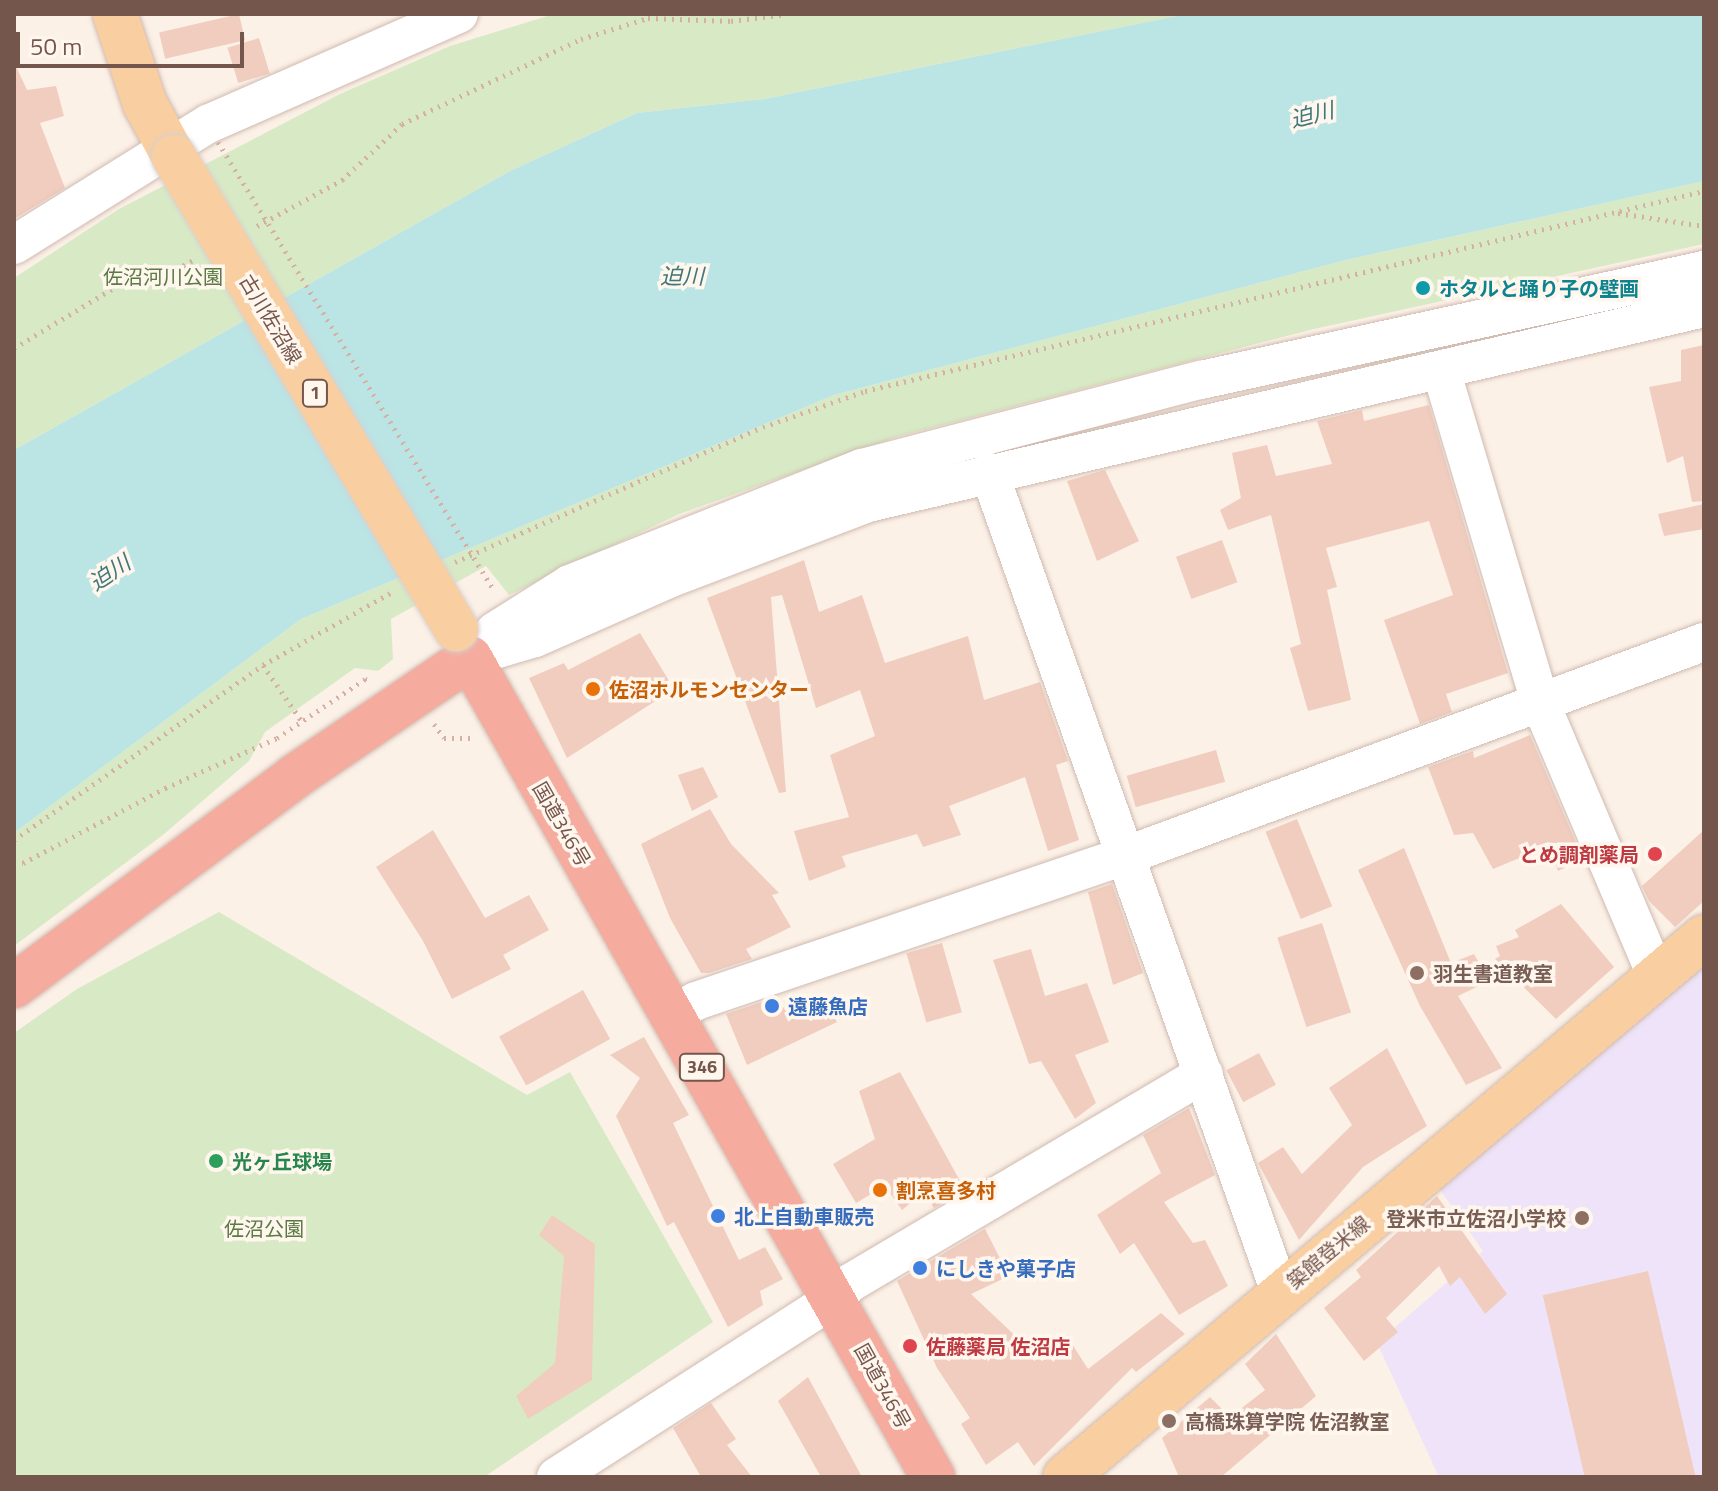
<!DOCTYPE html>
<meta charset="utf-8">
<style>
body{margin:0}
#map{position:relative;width:1718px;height:1491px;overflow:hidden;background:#fcf1e7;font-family:"Titillium Web","Noto Sans JP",sans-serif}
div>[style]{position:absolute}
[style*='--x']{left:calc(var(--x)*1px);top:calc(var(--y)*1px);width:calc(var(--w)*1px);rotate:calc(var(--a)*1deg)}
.education>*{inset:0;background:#eee3f8}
.green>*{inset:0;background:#d8eac5}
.water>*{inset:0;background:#bbe4e5}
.building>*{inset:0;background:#f1cdbf;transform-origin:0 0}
.path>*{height:5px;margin-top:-2.5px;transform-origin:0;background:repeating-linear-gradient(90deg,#d6b0a2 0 2px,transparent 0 8px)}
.roads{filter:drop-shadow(0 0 2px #d0bab0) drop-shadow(0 0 2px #d0bab0)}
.minor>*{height:38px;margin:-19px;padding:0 19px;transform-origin:19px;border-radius:19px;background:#fff}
.major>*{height:44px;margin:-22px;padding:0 22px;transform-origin:22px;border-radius:22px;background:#f9cea1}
.highway>*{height:44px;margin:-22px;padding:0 22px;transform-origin:22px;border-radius:22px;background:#f5ac9f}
.path-bridge>*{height:5px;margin-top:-2.5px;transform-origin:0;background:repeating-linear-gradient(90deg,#d6b0a2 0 2px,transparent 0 8px)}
.bridges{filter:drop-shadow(0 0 2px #d8d0cd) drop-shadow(0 0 2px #d8d0cd)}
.major-bridge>*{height:44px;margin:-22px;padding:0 22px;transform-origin:22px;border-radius:22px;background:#f9cea1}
.dots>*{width:22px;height:22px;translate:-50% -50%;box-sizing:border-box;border:4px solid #fff6ed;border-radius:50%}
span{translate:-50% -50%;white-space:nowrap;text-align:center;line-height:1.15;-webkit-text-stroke:7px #fff6ed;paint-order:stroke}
.shield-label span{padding:2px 6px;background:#fff6ed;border:2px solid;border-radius:6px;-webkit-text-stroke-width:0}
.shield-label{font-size:18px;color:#75564c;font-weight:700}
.park-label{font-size:20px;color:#5a7b43}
.culture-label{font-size:20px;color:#0d838f;font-weight:700}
.left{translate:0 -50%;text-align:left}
.street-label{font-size:20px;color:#75564c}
.food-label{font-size:20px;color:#c56008;font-weight:700}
.health-label{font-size:20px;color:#be3a42;font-weight:700}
.right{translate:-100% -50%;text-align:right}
.education-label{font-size:20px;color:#785e54;font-weight:700}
.shop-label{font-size:20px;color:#366cbe;font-weight:700}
.leisure-label{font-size:20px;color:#27864d;font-weight:700}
.water-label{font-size:22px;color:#40777a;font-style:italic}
.frame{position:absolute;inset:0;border:16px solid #75564c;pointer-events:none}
.scale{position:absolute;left:16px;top:32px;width:228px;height:36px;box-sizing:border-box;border:4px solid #75564c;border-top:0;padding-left:10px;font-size:24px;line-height:28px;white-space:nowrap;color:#75564c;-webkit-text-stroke:6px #fff6ed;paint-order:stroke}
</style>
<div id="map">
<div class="education">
<div style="clip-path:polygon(1704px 964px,1704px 1477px,1439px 1477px,1377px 1343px,1483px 1251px,1436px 1184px)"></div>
</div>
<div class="green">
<div style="clip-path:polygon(554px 14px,1187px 14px,764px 99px,637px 113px,510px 171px,14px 450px,14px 278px,119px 209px,340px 94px,450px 46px)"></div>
<div style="clip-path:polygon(1704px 181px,1704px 244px,1314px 329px,896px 437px,679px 514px,509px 595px,486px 566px,391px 619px,393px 659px,378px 671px,355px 668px,265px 732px,249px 761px,163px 835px,14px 946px,14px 833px,301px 619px,834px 395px,1346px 260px)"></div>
<div style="clip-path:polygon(219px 912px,527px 1095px,570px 1072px,713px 1322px,484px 1477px,14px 1477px,14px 1033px,77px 989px)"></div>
</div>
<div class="water">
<div style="clip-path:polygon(1187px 14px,1704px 14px,1704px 181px,1346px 260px,834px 395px,301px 619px,14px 833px,14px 450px,510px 171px,637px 113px,764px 99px)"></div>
</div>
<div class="building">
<div style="left:239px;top:14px;width:27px;height:82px;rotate:77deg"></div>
<div style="left:259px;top:38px;width:37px;height:33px;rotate:73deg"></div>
<div style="clip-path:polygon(14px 62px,27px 90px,56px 86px,64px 116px,40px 123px,65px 188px,14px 219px)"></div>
<div style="clip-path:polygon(1704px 345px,1704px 501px,1692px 502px,1683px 456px,1667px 463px,1649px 387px,1681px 381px,1681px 350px)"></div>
<div style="clip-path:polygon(1429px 405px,1508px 673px,1446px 694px,1452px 712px,1420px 724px,1384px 620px,1453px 595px,1429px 521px,1326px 548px,1337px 587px,1327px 590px,1351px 700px,1308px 711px,1290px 648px,1301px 644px,1271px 515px,1228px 530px,1220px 510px,1241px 498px,1232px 453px,1267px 445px,1276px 476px,1332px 464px,1317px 421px,1362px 410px,1364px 421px)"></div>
<div style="clip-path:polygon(1105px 470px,1139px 541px,1097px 561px,1067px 481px)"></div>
<div style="clip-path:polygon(1704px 504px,1704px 529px,1664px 536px,1658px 514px)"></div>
<div style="left:1222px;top:540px;width:45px;height:49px;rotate:70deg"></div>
<div style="clip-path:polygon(804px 560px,819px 612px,862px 595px,885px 663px,968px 636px,984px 700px,1040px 682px,1068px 761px,1056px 765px,1079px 840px,1048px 851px,1025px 777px,949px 806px,961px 835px,923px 847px,917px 834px,842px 856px,846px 867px,809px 881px,794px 831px,849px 817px,830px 755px,875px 736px,860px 690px,816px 708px,782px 595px,771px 597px,786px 792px,779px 793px,707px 598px)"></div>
<div style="clip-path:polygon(640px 633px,674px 689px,567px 758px,529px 678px,564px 663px,568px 670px)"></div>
<div style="clip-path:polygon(1530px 735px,1583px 859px,1558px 871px,1548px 846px,1493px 869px,1473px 833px,1454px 835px,1428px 767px,1473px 751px,1474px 758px)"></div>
<div style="left:1216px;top:750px;width:33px;height:93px;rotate:74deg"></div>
<div style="clip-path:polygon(703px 767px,718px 797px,692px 811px,678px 775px)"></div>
<div style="clip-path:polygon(710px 809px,731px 844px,779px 893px,772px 895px,791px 927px,746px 949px,752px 959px,709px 973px,701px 973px,670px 918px,641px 844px)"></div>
<div style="left:1297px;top:819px;width:94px;height:34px;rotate:68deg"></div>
<div style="clip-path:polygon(433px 830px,485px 918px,529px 895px,549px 930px,503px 955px,511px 969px,452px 999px,423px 941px,376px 867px)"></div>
<div style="clip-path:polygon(1704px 830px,1704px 901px,1675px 927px,1649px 901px,1642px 886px)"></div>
<div style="clip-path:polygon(1404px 848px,1451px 963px,1474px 954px,1489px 981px,1458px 996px,1502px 1068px,1466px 1085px,1420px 1006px,1358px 870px)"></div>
<div style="clip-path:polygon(1112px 884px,1143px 973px,1113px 985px,1088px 892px)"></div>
<div style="clip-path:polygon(1561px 904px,1614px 967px,1556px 1019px,1495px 959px,1500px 956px,1496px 946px,1519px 937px,1515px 930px)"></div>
<div style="left:1322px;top:923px;width:94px;height:47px;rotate:72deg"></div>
<div style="left:942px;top:943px;width:72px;height:37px;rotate:74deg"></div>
<div style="clip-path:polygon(1031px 949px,1045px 996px,1087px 983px,1109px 1042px,1075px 1055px,1096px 1103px,1075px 1119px,1041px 1061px,1029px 1064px,993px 960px)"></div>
<div style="left:583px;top:990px;width:56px;height:96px;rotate:61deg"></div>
<div style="clip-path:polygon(821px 996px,837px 1022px,747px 1065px,726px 1014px,777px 997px,785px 1010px)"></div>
<div style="clip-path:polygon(644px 1037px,689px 1115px,673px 1123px,739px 1260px,765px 1247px,783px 1279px,760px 1291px,763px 1305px,728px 1327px,674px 1222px,667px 1226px,616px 1116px,640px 1078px,610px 1055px)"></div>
<div style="clip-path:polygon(1387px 1048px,1427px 1126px,1363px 1167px,1299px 1240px,1258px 1163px,1283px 1147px,1302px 1174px,1352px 1125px,1329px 1088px)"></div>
<div style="left:1259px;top:1053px;width:36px;height:37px;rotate:62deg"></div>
<div style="clip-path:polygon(900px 1072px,965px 1190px,934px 1208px,924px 1192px,902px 1210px,885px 1186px,856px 1203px,833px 1164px,875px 1139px,859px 1091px)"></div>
<div style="clip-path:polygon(1189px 1108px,1215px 1175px,1164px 1202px,1193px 1243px,1205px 1240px,1228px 1286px,1179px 1315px,1134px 1243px,1120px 1254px,1097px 1215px,1161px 1173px,1143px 1135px)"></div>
<div style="clip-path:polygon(1437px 1196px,1507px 1294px,1485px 1314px,1460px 1277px,1450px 1286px,1439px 1266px,1386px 1318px,1398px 1332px,1364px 1361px,1324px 1308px,1361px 1277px,1356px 1270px)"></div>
<div style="clip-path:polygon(552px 1215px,595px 1244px,592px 1380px,528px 1419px,516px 1396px,555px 1363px,564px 1256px,539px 1235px)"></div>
<div style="clip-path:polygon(985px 1229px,1009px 1276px,971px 1294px,1042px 1361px,1072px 1344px,1088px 1369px,1161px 1313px,1185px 1334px,1136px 1372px,1132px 1368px,1034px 1466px,1018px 1442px,986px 1465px,961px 1424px,970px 1418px,937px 1368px,897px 1281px)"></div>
<div style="left:1648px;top:1271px;width:211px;height:108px;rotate:77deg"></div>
<div style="clip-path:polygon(1276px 1334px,1316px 1396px,1221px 1477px,1179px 1477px,1162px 1438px,1210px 1397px,1230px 1417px,1265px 1390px,1245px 1364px)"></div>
<div style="clip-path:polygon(808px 1377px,862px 1477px,821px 1477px,778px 1401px)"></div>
<div style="clip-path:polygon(711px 1403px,736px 1439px,727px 1445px,752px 1477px,701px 1477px,673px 1428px)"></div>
</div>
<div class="path">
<div style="--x:1618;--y:213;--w:87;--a:8.6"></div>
<div style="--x:257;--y:226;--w:97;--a:-28.4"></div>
<div style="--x:342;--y:180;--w:82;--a:-43"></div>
<div style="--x:402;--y:124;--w:198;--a:-25.4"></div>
<div style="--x:581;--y:39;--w:70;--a:-17.4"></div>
<div style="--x:648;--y:18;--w:83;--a:2.1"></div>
<div style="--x:731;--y:21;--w:56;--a:-7.1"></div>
<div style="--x:14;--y:348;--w:130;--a:-31.1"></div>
<div style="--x:125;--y:281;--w:45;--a:-10.3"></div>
<div style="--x:169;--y:273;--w:30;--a:-28"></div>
<div style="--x:455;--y:562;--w:336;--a:-23.7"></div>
<div style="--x:763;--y:427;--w:108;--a:-19.4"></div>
<div style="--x:865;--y:391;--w:863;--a:-13.41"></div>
<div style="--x:263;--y:665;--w:67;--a:55.4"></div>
<div style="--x:434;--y:724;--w:17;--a:54"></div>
<div style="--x:444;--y:738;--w:28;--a:0"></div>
<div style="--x:14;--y:840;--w:304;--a:-35.1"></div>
<div style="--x:263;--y:665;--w:148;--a:-29.5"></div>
<div style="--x:14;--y:862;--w:9;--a:6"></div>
<div style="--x:23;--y:863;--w:161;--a:-27.8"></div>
<div style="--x:165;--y:788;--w:123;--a:-24.1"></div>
<div style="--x:277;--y:738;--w:106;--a:-33.8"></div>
<div style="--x:365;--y:679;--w:6;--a:18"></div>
</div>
<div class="roads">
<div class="minor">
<div style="--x:14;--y:245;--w:229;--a:-32"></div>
<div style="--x:208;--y:124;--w:274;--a:-23.7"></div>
<div style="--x:1441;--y:370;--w:346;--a:73.4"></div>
<div style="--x:1540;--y:702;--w:281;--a:67"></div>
<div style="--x:1650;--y:961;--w:16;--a:52"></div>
<div style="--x:989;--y:472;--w:870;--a:70.46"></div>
<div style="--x:481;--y:654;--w:56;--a:-16.5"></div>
<div style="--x:535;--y:638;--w:149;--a:-23.8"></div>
<div style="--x:671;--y:578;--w:211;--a:-20.8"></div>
<div style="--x:868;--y:503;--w:858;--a:-13.13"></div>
<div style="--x:470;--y:658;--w:37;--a:-47"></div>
<div style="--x:495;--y:631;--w:89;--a:-32.1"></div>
<div style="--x:570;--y:584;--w:314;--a:-21.7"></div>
<div style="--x:862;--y:468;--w:350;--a:-14.6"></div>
<div style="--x:1201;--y:380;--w:515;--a:-12.34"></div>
<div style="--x:671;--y:1014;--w:28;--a:-27"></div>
<div style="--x:696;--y:1001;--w:450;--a:-18.7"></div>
<div style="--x:1122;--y:857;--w:620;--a:-20.28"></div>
<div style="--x:556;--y:1477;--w:331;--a:-32.7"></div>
<div style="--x:835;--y:1298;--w:21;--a:-45"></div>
<div style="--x:850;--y:1283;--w:411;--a:-30.6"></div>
</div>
<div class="major">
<div style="--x:115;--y:14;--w:95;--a:71.6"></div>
<div style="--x:145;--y:104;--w:60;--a:61.3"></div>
<div style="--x:1065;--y:1477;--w:837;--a:-40.2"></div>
</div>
<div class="highway">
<div style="--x:14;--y:986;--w:349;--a:-36.7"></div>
<div style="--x:294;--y:777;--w:212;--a:-34.1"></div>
<div style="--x:470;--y:658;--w:941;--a:60.52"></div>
</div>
</div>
<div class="path-bridge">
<div style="--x:218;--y:142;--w:525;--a:58.4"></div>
</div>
<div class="bridges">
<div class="major-bridge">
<div style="--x:174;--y:157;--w:550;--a:59.14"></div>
</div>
</div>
<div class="dots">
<div style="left:1423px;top:288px;background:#0f9aa8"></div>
<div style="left:593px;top:689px;background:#e8710a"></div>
<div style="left:1655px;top:854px;background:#e0444e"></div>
<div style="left:1417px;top:973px;background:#8d6e63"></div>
<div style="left:772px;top:1006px;background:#3f7fe0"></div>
<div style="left:216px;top:1161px;background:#2e9e5b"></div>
<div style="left:880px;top:1190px;background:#e8710a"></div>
<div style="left:718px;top:1216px;background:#3f7fe0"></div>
<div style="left:1582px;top:1218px;background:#8d6e63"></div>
<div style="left:920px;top:1268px;background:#3f7fe0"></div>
<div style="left:910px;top:1346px;background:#e0444e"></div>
<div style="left:1169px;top:1421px;background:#8d6e63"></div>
</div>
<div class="shield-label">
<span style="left:315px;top:393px">1</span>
<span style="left:702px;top:1067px">346</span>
</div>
<div class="park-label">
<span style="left:163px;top:276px">佐沼河川公園</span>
<span style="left:264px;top:1228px">佐沼公園</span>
</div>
<div class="culture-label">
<span class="left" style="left:1439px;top:288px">ホタルと踊り子の壁画</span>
</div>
<div class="street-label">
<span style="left:271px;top:319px;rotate:59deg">古川佐沼線</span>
<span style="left:562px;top:824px;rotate:60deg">国道346号</span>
<span style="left:1328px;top:1252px;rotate:-40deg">築館登米線</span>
<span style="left:883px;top:1386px;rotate:61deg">国道346号</span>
</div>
<div class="food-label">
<span class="left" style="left:609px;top:689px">佐沼ホルモンセンター</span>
<span class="left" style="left:896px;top:1190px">割烹喜多村</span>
</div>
<div class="health-label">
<span class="right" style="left:1639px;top:854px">とめ調剤薬局</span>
<span class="left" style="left:926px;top:1346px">佐藤薬局 佐沼店</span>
</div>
<div class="education-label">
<span class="left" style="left:1433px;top:973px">羽生書道教室</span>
<span class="right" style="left:1566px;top:1218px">登米市立佐沼小学校</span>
<span class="left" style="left:1185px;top:1421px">高橋珠算学院 佐沼教室</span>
</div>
<div class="shop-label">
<span class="left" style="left:788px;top:1006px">遠藤魚店</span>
<span class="left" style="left:734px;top:1216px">北上自動車販売</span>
<span class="left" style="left:936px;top:1268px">にしきや菓子店</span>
</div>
<div class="leisure-label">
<span class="left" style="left:232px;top:1161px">光ヶ丘球場</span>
</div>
<div class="water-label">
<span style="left:1312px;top:115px;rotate:-14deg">迫川</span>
<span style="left:682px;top:277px">迫川</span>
<span style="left:110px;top:573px;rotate:-34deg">迫川</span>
</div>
<div class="frame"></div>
<div class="scale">50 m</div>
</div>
